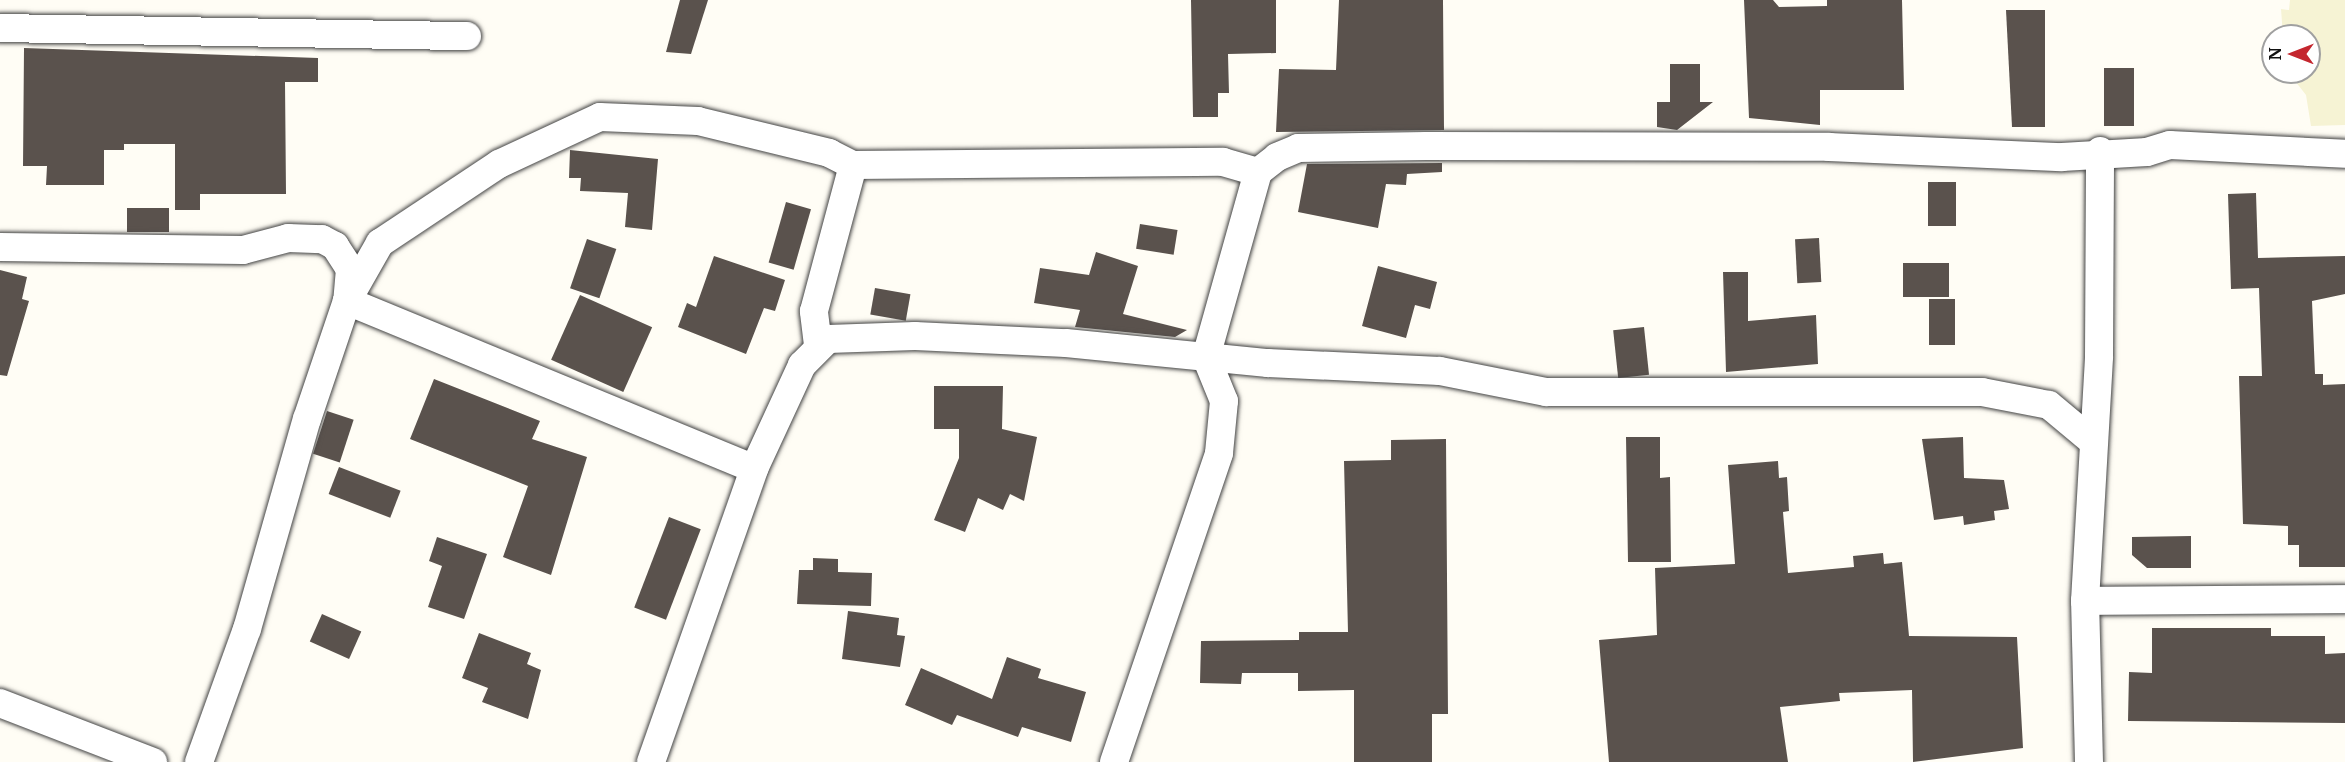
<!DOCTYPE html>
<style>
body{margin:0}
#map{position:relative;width:2345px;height:762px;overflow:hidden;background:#fffdf5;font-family:Merriweather,serif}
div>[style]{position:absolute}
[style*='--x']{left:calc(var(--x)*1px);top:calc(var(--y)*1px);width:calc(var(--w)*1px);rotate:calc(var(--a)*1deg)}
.farmland>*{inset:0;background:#f6f3d4}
.building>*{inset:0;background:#5a524d;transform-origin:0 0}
.roads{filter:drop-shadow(0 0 2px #444) drop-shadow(0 0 2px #444)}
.minor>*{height:28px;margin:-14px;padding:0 14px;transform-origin:14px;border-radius:14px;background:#fff}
span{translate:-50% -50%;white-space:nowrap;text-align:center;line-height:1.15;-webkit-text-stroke:6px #fff;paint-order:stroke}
.north{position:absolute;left:2261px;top:24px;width:60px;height:60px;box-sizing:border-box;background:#fff;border:2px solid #a0a0a0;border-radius:50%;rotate:270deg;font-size:16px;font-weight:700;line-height:24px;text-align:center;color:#111}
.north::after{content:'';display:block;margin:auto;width:21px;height:27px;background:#c4262e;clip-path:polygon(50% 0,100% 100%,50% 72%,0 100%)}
</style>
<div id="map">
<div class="farmland">
<div style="clip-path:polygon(2290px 0,2345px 0,2345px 125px,2311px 126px,2306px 95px,2288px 72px,2309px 72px,2309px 36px,2283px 36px,2281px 9px,2289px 10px)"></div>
</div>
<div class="building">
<div style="clip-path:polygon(680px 0,708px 0,691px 54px,666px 52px)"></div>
<div style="clip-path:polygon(1191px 0,1276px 0,1276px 53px,1228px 54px,1229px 93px,1218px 93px,1218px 117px,1193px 117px)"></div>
<div style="clip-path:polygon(1339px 0,1443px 0,1444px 130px,1276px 132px,1279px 69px,1336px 70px)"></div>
<div style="clip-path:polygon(1744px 0,1773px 0,1779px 7px,1827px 6px,1827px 0,1902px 0,1904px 90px,1820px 90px,1820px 125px,1749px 118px)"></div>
<div style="clip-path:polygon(2006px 10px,2045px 10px,2045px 127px,2012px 127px)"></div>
<div style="clip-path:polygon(24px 48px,318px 58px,318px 82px,285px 82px,286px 194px,200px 194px,200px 210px,175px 210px,175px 144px,124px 144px,124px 150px,104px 150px,104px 185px,46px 185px,47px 166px,23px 166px)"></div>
<div style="clip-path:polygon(1670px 64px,1700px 64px,1700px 102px,1713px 102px,1677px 130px,1657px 127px,1657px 102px,1670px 102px)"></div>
<div style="left:2104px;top:68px;width:30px;height:58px"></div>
<div style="clip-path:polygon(570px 150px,658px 159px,652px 230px,625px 227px,628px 193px,580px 191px,581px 178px,569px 178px)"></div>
<div style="clip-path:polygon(1442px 163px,1442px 172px,1407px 174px,1406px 185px,1386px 184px,1378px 228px,1298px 212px,1307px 164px)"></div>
<div style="left:1928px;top:182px;width:28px;height:44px"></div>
<div style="clip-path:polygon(2256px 193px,2258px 258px,2345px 256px,2345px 294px,2312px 301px,2315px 374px,2323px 374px,2323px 385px,2345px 384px,2345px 567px,2299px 567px,2299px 545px,2288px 545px,2288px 526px,2243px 524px,2239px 376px,2262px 376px,2259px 288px,2231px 289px,2228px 194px)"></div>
<div style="left:786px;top:202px;width:26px;height:63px;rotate:16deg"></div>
<div style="left:127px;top:208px;width:42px;height:24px"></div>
<div style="left:1140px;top:224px;width:38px;height:25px;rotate:9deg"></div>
<div style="left:1819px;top:238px;width:44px;height:24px;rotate:87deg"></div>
<div style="left:587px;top:239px;width:31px;height:52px;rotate:19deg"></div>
<div style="clip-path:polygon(1096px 252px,1138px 266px,1123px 314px,1187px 330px,1175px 337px,1075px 327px,1080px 310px,1034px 303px,1040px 268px,1089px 275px)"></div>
<div style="clip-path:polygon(714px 256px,785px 280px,775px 311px,764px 308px,746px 354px,678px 327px,687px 303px,696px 307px)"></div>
<div style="left:1903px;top:263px;width:46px;height:34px"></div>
<div style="clip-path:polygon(1378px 266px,1437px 282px,1430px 309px,1415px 305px,1406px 338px,1362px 326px)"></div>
<div style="clip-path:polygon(0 270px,27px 277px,22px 299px,29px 301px,7px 376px,0 375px)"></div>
<div style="clip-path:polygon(1723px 272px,1748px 272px,1748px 321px,1816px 315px,1818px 364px,1726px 372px)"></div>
<div style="left:875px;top:288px;width:36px;height:27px;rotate:10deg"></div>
<div style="left:580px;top:295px;width:79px;height:71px;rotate:24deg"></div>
<div style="left:1929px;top:299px;width:26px;height:46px"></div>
<div style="left:1644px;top:327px;width:48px;height:31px;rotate:84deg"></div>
<div style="clip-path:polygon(434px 379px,540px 421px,532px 439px,587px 457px,551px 575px,503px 557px,528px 486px,410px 439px)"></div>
<div style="clip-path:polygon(934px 386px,1003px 386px,1002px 429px,1037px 437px,1024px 501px,1010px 494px,1003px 510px,978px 498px,965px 532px,934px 520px,959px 458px,959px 429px,934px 429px)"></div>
<div style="left:327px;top:411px;width:28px;height:45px;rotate:18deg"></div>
<div style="clip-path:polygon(1626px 437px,1660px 437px,1660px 478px,1670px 477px,1671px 562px,1628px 562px)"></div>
<div style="clip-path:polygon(1963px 437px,1964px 478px,2004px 480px,2009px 509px,1994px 511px,1995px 520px,1964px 525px,1963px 516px,1934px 520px,1922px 439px)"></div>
<div style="clip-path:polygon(1446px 439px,1448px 714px,1432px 714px,1432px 762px,1354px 762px,1354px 690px,1298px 691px,1298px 673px,1242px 673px,1241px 684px,1200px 683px,1201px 641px,1299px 640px,1299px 632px,1348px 632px,1344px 461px,1391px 460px,1391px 440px)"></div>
<div style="clip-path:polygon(1778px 461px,1779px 478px,1787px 477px,1789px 511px,1783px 512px,1788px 573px,1854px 567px,1853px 556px,1883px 553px,1884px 564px,1902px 562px,1909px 636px,2017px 637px,2023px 748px,1913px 762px,1912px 690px,1839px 693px,1840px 701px,1780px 707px,1788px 762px,1609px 762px,1599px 640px,1657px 635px,1655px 568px,1735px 564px,1728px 465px)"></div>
<div style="left:339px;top:467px;width:66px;height:29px;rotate:21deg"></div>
<div style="left:669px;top:517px;width:34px;height:97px;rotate:21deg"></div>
<div style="clip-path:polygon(2191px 536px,2191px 568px,2147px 568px,2132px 555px,2132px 537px)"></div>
<div style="clip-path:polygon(437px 537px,487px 554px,464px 619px,428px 607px,442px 566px,429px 561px)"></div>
<div style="clip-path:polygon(813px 558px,838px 559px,838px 572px,872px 573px,871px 606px,797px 604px,799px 570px,813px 570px)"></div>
<div style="clip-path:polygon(848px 611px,899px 618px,897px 635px,905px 636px,900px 667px,842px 659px)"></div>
<div style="left:322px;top:614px;width:43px;height:30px;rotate:24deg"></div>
<div style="clip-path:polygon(2152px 628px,2271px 628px,2271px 636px,2325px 636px,2325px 654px,2345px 653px,2345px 723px,2128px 721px,2129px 672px,2152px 673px)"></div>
<div style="clip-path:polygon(479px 633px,531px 653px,527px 664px,541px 670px,528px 719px,482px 702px,488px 688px,462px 678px)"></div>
<div style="clip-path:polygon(1007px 657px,1041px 669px,1038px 678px,1086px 692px,1071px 742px,1022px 727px,1018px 737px,957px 715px,952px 725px,905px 705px,921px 668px,992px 699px)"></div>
</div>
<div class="roads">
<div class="minor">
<div style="--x:0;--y:28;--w:467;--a:1"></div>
<div style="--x:0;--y:247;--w:243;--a:0.7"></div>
<div style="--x:243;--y:250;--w:47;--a:-14.9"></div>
<div style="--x:288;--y:238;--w:34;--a:2"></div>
<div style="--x:322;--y:239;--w:15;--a:28"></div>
<div style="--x:335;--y:246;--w:27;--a:57"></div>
<div style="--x:350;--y:269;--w:32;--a:95"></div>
<div style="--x:347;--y:301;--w:440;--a:22.4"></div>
<div style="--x:818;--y:345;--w:34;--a:-97"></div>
<div style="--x:814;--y:311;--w:151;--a:-75"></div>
<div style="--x:2085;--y:601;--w:260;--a:-0.4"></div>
<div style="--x:0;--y:703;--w:164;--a:21.1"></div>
<div style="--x:199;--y:762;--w:141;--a:-70.2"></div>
<div style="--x:247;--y:629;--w:218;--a:-74.1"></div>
<div style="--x:307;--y:419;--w:125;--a:-71.3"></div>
<div style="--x:347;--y:301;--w:67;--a:-60.4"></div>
<div style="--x:380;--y:243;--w:143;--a:-33.6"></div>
<div style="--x:499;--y:164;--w:111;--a:-25"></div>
<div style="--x:600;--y:117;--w:98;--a:2.3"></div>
<div style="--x:698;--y:121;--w:135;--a:13.7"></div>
<div style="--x:829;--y:153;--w:27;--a:27"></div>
<div style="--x:853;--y:165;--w:370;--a:-0.5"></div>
<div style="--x:1223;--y:162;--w:36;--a:16"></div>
<div style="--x:651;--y:762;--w:311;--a:-70.6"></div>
<div style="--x:754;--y:469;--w:115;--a:-65.2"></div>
<div style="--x:802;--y:365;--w:37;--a:-45"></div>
<div style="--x:828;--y:339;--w:87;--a:-2"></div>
<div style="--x:915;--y:336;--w:151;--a:2.7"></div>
<div style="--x:1066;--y:343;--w:203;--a:5.7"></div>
<div style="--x:1268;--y:363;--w:172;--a:2.7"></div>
<div style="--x:1440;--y:371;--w:108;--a:11.2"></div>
<div style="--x:1546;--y:392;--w:436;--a:0"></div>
<div style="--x:1982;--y:392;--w:68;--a:11"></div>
<div style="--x:2049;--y:405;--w:55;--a:39.8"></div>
<div style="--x:1114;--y:762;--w:326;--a:-71.2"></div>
<div style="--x:1219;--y:453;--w:52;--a:-84.5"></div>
<div style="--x:1224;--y:401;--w:48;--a:-112.2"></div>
<div style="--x:1206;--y:357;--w:192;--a:-74.3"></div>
<div style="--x:1258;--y:172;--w:24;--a:-38"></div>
<div style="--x:1277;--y:157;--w:23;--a:-23"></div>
<div style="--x:1298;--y:148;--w:128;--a:-0.9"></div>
<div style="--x:1426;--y:146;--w:403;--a:0.1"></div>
<div style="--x:1829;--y:147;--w:233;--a:2.5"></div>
<div style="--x:2062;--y:157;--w:85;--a:-3.4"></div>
<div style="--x:2147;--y:152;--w:24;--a:-17"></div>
<div style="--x:2170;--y:145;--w:175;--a:2.9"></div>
<div style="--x:2089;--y:762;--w:161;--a:-91.4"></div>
<div style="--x:2085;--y:601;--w:245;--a:-86.7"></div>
<div style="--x:2099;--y:356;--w:205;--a:-89.7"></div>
</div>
</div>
<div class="north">N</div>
</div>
